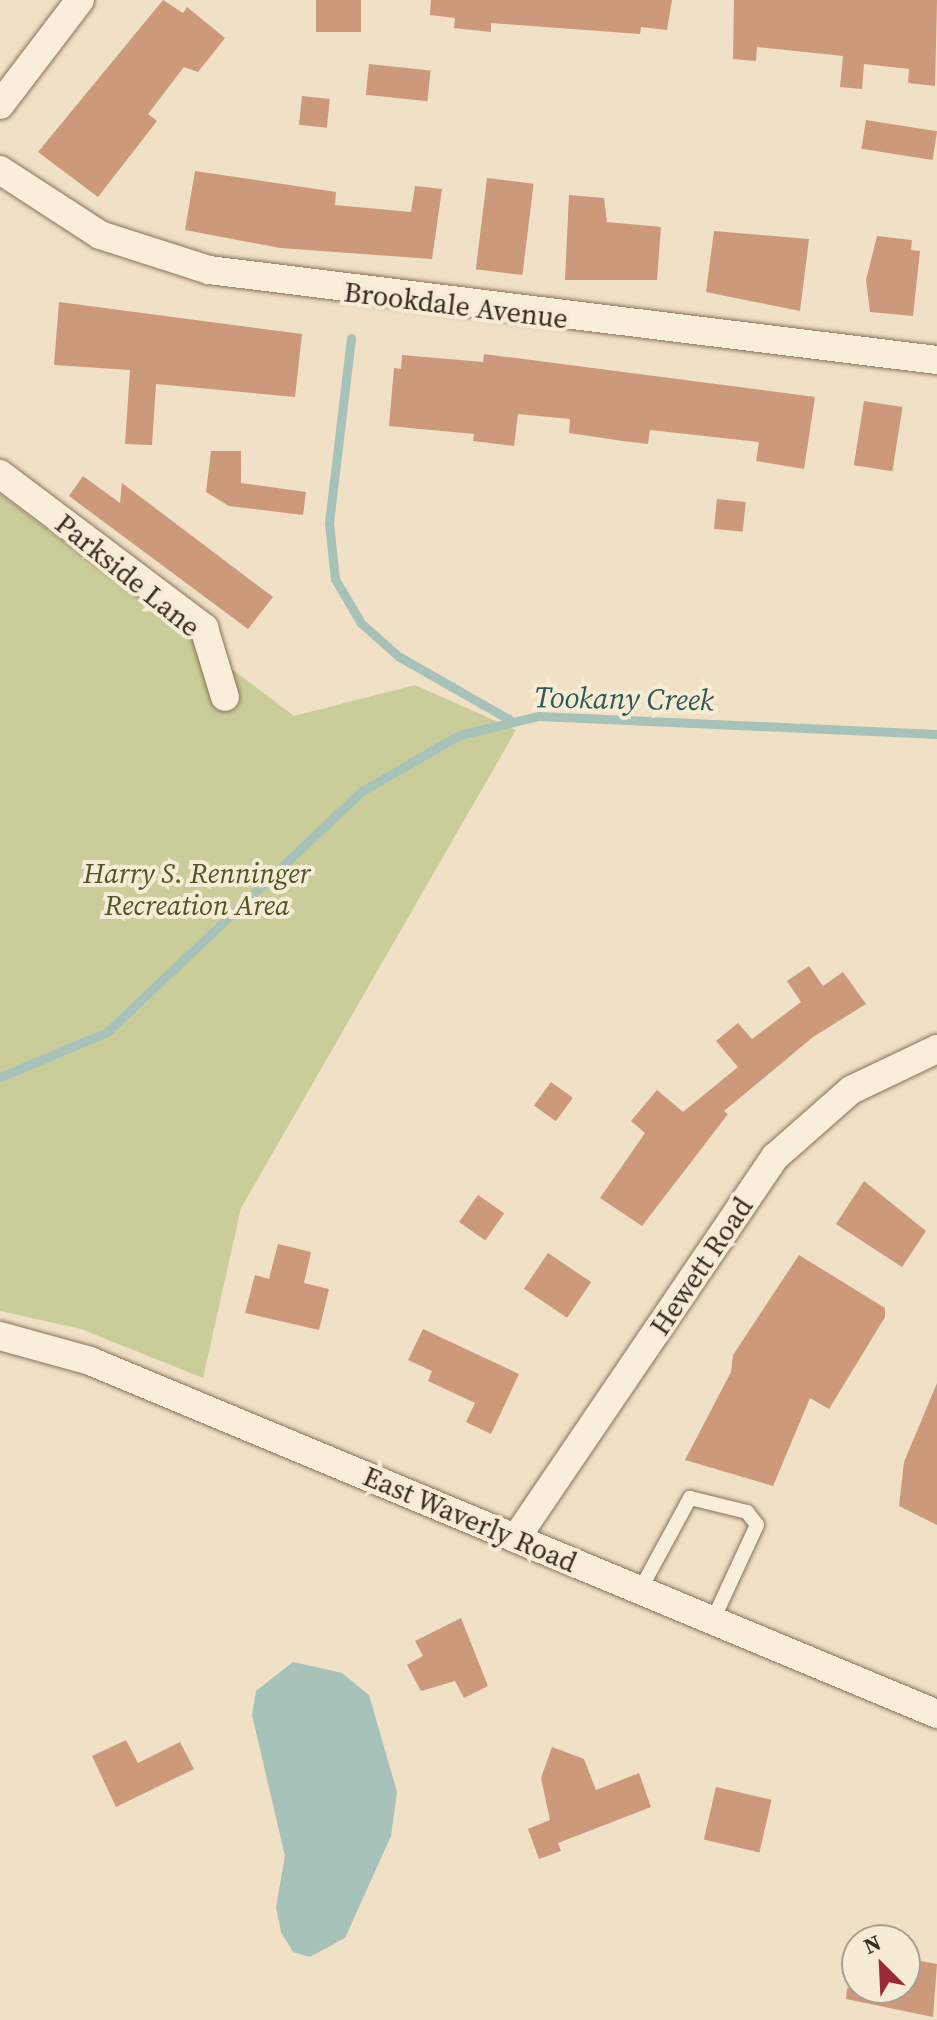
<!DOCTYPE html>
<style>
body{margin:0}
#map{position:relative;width:937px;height:2020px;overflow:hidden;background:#efe0c6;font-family:"Source Serif 4",serif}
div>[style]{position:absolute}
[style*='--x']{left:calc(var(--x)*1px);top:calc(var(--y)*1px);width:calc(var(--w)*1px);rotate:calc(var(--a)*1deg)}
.green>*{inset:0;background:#cacd99}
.water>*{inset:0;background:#a7c2b9}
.stream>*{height:9px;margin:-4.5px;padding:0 4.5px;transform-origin:4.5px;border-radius:4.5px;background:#a7c2b9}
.building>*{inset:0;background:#cd997b;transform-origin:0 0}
.roads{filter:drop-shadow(0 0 2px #8a715b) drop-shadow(0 0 2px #8a715b)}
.lane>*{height:14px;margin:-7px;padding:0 7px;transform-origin:7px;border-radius:7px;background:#f9eed9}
.street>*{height:28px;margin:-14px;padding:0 14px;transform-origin:14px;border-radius:14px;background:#f9eed9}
span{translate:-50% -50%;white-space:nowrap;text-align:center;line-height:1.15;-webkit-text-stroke:8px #f6ebd5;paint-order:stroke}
.street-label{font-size:28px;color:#3a2b1f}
.park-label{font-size:28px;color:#4d5726;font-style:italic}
.water-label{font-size:30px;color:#2e5a55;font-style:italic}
.north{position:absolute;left:841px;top:1924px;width:80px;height:80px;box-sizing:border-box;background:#f6ebd5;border:2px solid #ab9e8c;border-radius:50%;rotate:336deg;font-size:22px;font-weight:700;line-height:32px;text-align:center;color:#3a2b1f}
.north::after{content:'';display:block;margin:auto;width:28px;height:36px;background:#9a2b32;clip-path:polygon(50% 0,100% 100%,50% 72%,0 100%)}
</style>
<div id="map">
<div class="green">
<div style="clip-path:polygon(0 494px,294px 716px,415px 685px,516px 730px,241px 1208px,203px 1378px,81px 1329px,0 1311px)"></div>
</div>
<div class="water">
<div style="clip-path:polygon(293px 1662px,342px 1673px,369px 1695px,397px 1792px,391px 1836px,345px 1938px,310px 1957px,293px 1952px,281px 1932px,276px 1907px,285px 1856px,252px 1715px,256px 1691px)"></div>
</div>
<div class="stream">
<div style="--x:351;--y:338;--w:186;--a:96.8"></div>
<div style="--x:329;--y:523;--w:56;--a:83.9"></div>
<div style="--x:335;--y:579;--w:51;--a:59.4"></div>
<div style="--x:361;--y:623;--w:50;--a:41.7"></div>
<div style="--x:398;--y:656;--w:129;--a:29.7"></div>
<div style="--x:0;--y:1077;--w:116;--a:-22.8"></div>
<div style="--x:107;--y:1032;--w:351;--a:-43.4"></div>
<div style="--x:362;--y:791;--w:112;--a:-30"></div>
<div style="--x:459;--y:735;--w:82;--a:-13.4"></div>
<div style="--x:539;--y:716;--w:398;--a:2.6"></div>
</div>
<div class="building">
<div style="clip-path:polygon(163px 0,183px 13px,187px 7px,225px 38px,198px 72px,184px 67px,148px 114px,157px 121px,98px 197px,38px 152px)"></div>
<div style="left:316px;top:0;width:45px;height:32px"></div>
<div style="clip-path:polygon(431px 0,672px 0,667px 30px,641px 27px,640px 34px,491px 23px,491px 32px,454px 28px,455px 18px,430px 15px)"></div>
<div style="clip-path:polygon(734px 0,937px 0,935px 86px,908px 83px,909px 69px,864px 64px,862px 89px,840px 87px,843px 56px,757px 47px,756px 61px,733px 59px)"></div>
<div style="left:369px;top:64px;width:62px;height:31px;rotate:6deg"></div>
<div style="left:302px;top:96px;width:28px;height:29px;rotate:6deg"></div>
<div style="left:866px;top:120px;width:72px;height:29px;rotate:9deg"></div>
<div style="clip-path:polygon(195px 171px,336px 192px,335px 205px,411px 212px,415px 186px,442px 189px,432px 259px,280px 248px,185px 230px)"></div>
<div style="left:487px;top:178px;width:47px;height:92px;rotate:7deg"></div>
<div style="clip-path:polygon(569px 195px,604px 198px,607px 222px,661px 227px,657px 280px,565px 280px)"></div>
<div style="clip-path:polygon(714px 231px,809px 239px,800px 311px,706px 292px)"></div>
<div style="clip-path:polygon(877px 236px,912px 240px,911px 250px,920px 251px,913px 316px,870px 312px,866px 280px)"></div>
<div style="clip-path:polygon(59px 302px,302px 334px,295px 397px,156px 384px,152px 445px,125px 444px,130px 370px,54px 365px)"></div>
<div style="clip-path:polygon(484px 354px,815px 397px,804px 469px,756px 461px,759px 442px,650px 430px,648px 444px,623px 441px,569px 433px,570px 419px,518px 414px,514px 446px,473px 441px,474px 434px,389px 426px,394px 368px,401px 369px,402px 355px,483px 362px)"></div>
<div style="left:864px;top:401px;width:39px;height:65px;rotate:9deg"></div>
<div style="clip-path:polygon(211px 451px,241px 451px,241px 483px,306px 492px,303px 515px,229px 506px,206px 492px)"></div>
<div style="clip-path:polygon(83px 476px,120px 503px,122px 483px,273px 597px,248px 629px,69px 496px)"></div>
<div style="left:717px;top:499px;width:29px;height:30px;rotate:6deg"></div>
<div style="clip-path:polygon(809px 966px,823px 986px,843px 972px,866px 1004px,813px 1037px,724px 1111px,728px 1114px,642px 1226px,600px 1198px,645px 1133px,631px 1121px,657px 1090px,683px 1112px,738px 1067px,716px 1041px,738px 1023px,752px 1039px,801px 1002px,787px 981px)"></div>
<div style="left:551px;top:1082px;width:27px;height:29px;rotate:36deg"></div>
<div style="clip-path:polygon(864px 1181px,926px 1231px,902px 1267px,836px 1224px)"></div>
<div style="left:478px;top:1195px;width:32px;height:33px;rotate:35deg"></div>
<div style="clip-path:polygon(278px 1244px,311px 1252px,304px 1283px,329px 1289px,319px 1330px,245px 1313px,255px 1275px,269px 1279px)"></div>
<div style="left:548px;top:1253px;width:52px;height:43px;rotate:34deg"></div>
<div style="clip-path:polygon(799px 1255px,885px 1308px,885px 1317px,829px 1409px,810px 1398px,773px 1486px,685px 1460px,731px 1372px,733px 1355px)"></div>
<div style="clip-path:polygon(423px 1329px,519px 1374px,491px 1434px,466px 1422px,475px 1403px,428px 1381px,432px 1371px,408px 1360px)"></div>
<div style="clip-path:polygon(937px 1383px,937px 1525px,899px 1506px,904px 1462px)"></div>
<div style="clip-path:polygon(461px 1618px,488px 1686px,464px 1698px,455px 1681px,421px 1691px,407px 1665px,423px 1656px,415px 1641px)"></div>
<div style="clip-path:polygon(126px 1740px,138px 1763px,180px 1742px,194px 1769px,116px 1807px,92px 1756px)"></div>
<div style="clip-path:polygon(552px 1747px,584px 1759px,596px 1790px,639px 1773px,651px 1807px,558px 1843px,561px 1851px,539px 1859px,528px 1829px,550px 1820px,541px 1778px)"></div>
<div style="left:716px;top:1787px;width:57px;height:54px;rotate:13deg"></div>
<div style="clip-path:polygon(905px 1958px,937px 1964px,933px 2017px,846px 1999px,847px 1988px,905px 1988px)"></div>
</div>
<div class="roads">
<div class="lane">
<div style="--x:640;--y:1590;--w:105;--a:-61.5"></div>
<div style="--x:690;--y:1498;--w:59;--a:13.8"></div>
<div style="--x:747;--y:1512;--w:16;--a:52"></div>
<div style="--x:757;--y:1525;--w:105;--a:114.9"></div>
</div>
<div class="street">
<div style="--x:0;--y:105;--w:132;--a:-52.7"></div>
<div style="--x:0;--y:170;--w:119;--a:33"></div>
<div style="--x:100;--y:235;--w:114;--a:17.8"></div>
<div style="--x:209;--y:270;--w:734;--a:7.05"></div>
<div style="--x:0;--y:474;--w:256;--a:37"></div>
<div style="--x:204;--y:628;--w:72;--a:73.1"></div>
<div style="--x:0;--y:1336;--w:93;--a:15.5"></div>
<div style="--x:90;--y:1361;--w:918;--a:22.62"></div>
<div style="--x:516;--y:1538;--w:461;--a:-55.8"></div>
<div style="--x:775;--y:1157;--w:101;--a:-41.4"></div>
<div style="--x:851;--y:1090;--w:95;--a:-25.5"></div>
</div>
</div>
<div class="street-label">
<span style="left:456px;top:305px;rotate:7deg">Brookdale Avenue</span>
<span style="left:128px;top:575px;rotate:39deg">Parkside Lane</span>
<span style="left:701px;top:1266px;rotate:-56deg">Hewett Road</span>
<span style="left:470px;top:1519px;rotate:23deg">East Waverly Road</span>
</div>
<div class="park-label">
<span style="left:197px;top:889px">Harry S. Renninger<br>Recreation Area</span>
</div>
<div class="water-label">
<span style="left:624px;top:699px;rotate:1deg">Tookany Creek</span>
</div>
<div class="north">N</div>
</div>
